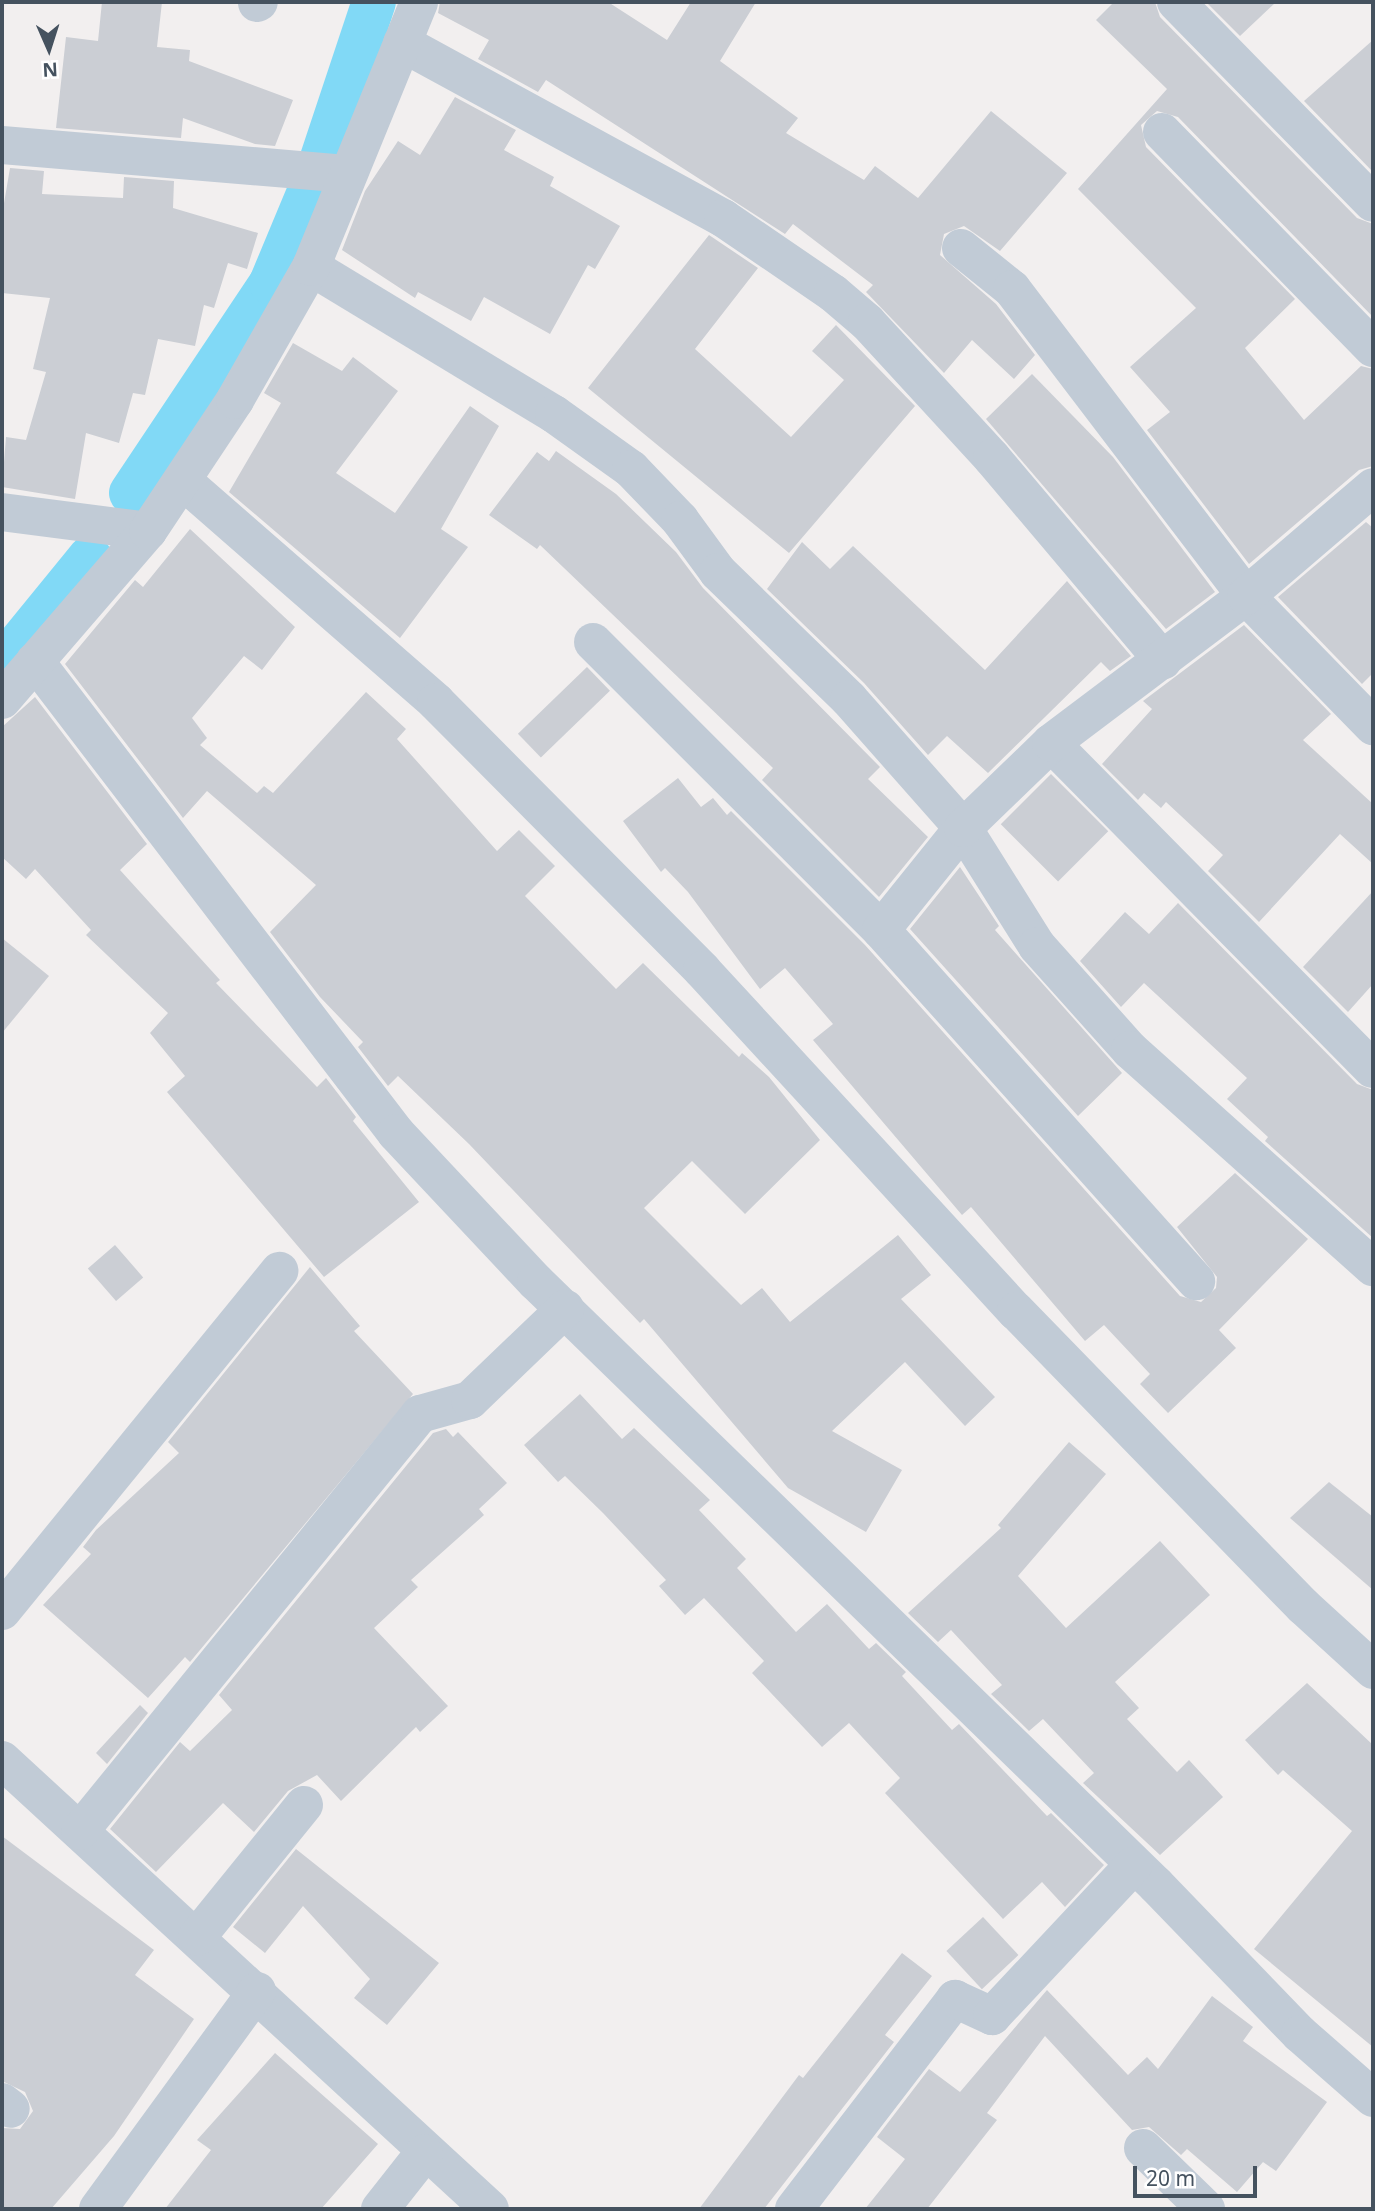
<!DOCTYPE html>
<style>
body{margin:0}
#map{position:relative;width:1375px;height:2211px;overflow:hidden;background:#f2efef;font-family:"Noto Sans",sans-serif}
div>[style]{position:absolute}
[style*='--x']{left:calc(var(--x)*1px);top:calc(var(--y)*1px);width:calc(var(--w)*1px);rotate:calc(var(--a)*1deg)}
.canal>*{height:44px;margin:-22px;padding:0 22px;transform-origin:22px;border-radius:22px;background:#81d9f6}
.building>*{inset:0;background:#cbced4;transform-origin:0 0}
.street>*{height:38px;margin:-19px;padding:0 19px;transform-origin:19px;border-radius:19px;background:#c1cbd6}
span{translate:-50% -50%;white-space:nowrap;text-align:center;line-height:1.15;-webkit-text-stroke:7px #fff;paint-order:stroke}
.frame{position:absolute;inset:0;border:4px solid #45525f;pointer-events:none}
.north{position:absolute;left:14px;top:14px;width:70px;height:70px;-webkit-text-stroke:5px #fff;paint-order:stroke;rotate:177deg;font-size:19px;font-weight:700;line-height:28px;text-align:center;color:#45525f}
.north::after{content:'';display:block;margin:auto;width:24px;height:32px;background:#45525f;clip-path:polygon(50% 0,100% 100%,50% 72%,0 100%)}
.scale{position:absolute;left:1133px;top:2166px;width:124px;height:32px;box-sizing:border-box;border:4px solid #45525f;border-top:0;padding-left:9px;font-size:21px;line-height:24px;white-space:nowrap;color:#45525f;-webkit-text-stroke:5px #fff;paint-order:stroke}
</style>
<div id="map">
<div class="canal">
<div style="--x:131;--y:493;--w:252;--a:-56.3"></div>
<div style="--x:271;--y:283;--w:122;--a:-67.4"></div>
<div style="--x:318;--y:170;--w:177;--a:-71.6"></div>
<div style="--x:2;--y:665;--w:139;--a:-50.8"></div>
</div>
<div class="building">
<div style="clip-path:polygon(102px 2px,162px 2px,157px 47px,190px 50px,189px 61px,293px 100px,275px 146px,255px 144px,183px 118px,181px 138px,56px 128px,66px 37px,98px 41px)"></div>
<div style="clip-path:polygon(440px 2px,608px 2px,667px 40px,691px 2px,756px 2px,720px 61px,798px 118px,786px 133px,864px 180px,875px 166px,918px 198px,991px 111px,1067px 173px,1000px 251px,964px 226px,944px 234px,940px 255px,996px 304px,1035px 355px,1014px 379px,972px 340px,944px 373px,866px 292px,873px 285px,793px 224px,785px 234px,546px 80px,538px 92px,478px 59px,489px 40px,438px 13px)"></div>
<div style="clip-path:polygon(1114px 2px,1155px 2px,1160px 17px,1357px 218px,1373px 224px,1373px 317px,1178px 117px,1157px 111px,1141px 125px,1146px 147px,1295px 299px,1245px 348px,1304px 420px,1361px 366px,1373px 369px,1373px 466px,1359px 470px,1249px 564px,1147px 430px,1170px 412px,1130px 367px,1196px 308px,1078px 189px,1167px 89px,1096px 20px)"></div>
<div style="clip-path:polygon(1206px 2px,1276px 2px,1240px 36px)"></div>
<div style="clip-path:polygon(1373px 40px,1373px 172px,1304px 101px)"></div>
<div style="clip-path:polygon(455px 97px,516px 130px,504px 150px,554px 177px,550px 186px,620px 226px,595px 269px,588px 265px,550px 334px,484px 297px,471px 321px,418px 292px,415px 298px,342px 250px,365px 191px,398px 141px,420px 155px)"></div>
<div style="clip-path:polygon(10px 168px,44px 171px,42px 194px,123px 198px,124px 177px,174px 181px,173px 208px,258px 233px,247px 269px,228px 263px,214px 308px,204px 305px,195px 346px,158px 339px,145px 395px,133px 393px,119px 443px,86px 433px,75px 499px,2px 487px,6px 437px,26px 440px,46px 372px,33px 369px,50px 298px,2px 293px,2px 215px)"></div>
<div style="clip-path:polygon(709px 235px,758px 268px,695px 349px,791px 437px,844px 380px,812px 351px,836px 325px,915px 406px,789px 553px,588px 388px)"></div>
<div style="clip-path:polygon(293px 343px,342px 371px,353px 357px,398px 391px,336px 473px,395px 513px,470px 406px,499px 426px,441px 529px,468px 547px,400px 638px,229px 492px,281px 403px,264px 393px)"></div>
<div style="clip-path:polygon(1032px 374px,1113px 457px,1215px 592px,1166px 629px,986px 419px)"></div>
<div style="clip-path:polygon(556px 451px,616px 494px,676px 552px,703px 588px,880px 767px,868px 779px,928px 837px,879px 897px,762px 780px,773px 768px,540px 545px,537px 549px,489px 515px,537px 452px,549px 461px)"></div>
<div style="clip-path:polygon(1366px 522px,1373px 528px,1373px 673px,1362px 684px,1278px 597px)"></div>
<div style="clip-path:polygon(190px 529px,295px 627px,262px 670px,244px 656px,192px 718px,207px 738px,200px 745px,257px 793px,264px 786px,273px 793px,366px 692px,406px 729px,397px 739px,497px 851px,519px 830px,555px 866px,525px 896px,616px 989px,643px 963px,739px 1057px,742px 1053px,769px 1077px,820px 1140px,745px 1214px,692px 1161px,644px 1208px,741px 1305px,762px 1288px,790px 1322px,898px 1235px,931px 1275px,901px 1299px,995px 1397px,965px 1426px,905px 1362px,832px 1431px,902px 1470px,866px 1532px,788px 1488px,644px 1319px,640px 1323px,469px 1144px,398px 1076px,388px 1086px,358px 1047px,363px 1042px,320px 997px,270px 932px,316px 885px,207px 791px,183px 818px,65px 664px,135px 580px,143px 587px)"></div>
<div style="clip-path:polygon(802px 542px,830px 569px,853px 546px,985px 670px,1067px 581px,1131px 656px,1110px 671px,1101px 662px,988px 773px,947px 736px,928px 755px,864px 683px,767px 589px)"></div>
<div style="clip-path:polygon(1244px 625px,1331px 714px,1303px 740px,1373px 804px,1373px 864px,1340px 834px,1259px 922px,1208px 871px,1223px 855px,1166px 802px,1161px 808px,1144px 793px,1138px 800px,1102px 764px,1152px 709px,1143px 701px)"></div>
<div style="left:587px;top:667px;width:33px;height:96px;rotate:46deg"></div>
<div style="clip-path:polygon(35px 697px,147px 844px,120px 870px,220px 980px,216px 983px,317px 1087px,326px 1078px,356px 1117px,353px 1121px,419px 1202px,324px 1277px,167px 1092px,185px 1076px,150px 1033px,168px 1013px,86px 935px,91px 930px,35px 869px,26px 879px,2px 857px,2px 727px)"></div>
<div style="left:1051px;top:774px;width:81px;height:71px;rotate:45deg"></div>
<div style="clip-path:polygon(678px 778px,701px 807px,713px 798px,727px 815px,731px 811px,865px 945px,1180px 1296px,1201px 1302px,1216px 1288px,1217px 1277px,1177px 1227px,1235px 1173px,1308px 1239px,1219px 1330px,1236px 1348px,1168px 1413px,1140px 1384px,1150px 1374px,1104px 1325px,1085px 1341px,971px 1207px,962px 1215px,813px 1040px,833px 1024px,785px 968px,760px 989px,688px 892px,665px 868px,661px 872px,623px 821px)"></div>
<div style="clip-path:polygon(960px 867px,999px 926px,995px 930px,1122px 1073px,1078px 1116px,910px 929px)"></div>
<div style="clip-path:polygon(1373px 891px,1373px 984px,1348px 1012px,1303px 967px)"></div>
<div style="clip-path:polygon(1178px 903px,1357px 1084px,1373px 1090px,1373px 1238px,1265px 1141px,1268px 1137px,1227px 1099px,1247px 1078px,1144px 983px,1121px 1007px,1080px 961px,1125px 912px,1149px 934px)"></div>
<div style="clip-path:polygon(2px 938px,49px 976px,2px 1033px)"></div>
<div style="left:115px;top:1245px;width:43px;height:36px;rotate:49deg"></div>
<div style="clip-path:polygon(310px 1267px,360px 1326px,354px 1331px,413px 1394px,190px 1662px,185px 1657px,148px 1698px,43px 1605px,91px 1554px,83px 1547px,96px 1530px,179px 1453px,168px 1442px)"></div>
<div style="clip-path:polygon(580px 1394px,622px 1439px,634px 1428px,710px 1500px,699px 1510px,746px 1559px,737px 1568px,796px 1632px,827px 1604px,869px 1649px,876px 1643px,906px 1672px,902px 1676px,952px 1730px,959px 1724px,1047px 1816px,1051px 1813px,1104px 1865px,1065px 1907px,1042px 1882px,1003px 1919px,885px 1793px,900px 1778px,849px 1723px,822px 1747px,752px 1673px,764px 1661px,704px 1598px,685px 1615px,659px 1586px,666px 1580px,603px 1513px,565px 1476px,558px 1482px,524px 1445px)"></div>
<div style="clip-path:polygon(446px 1429px,453px 1437px,458px 1432px,507px 1483px,479px 1509px,484px 1515px,411px 1580px,418px 1587px,374px 1628px,448px 1706px,420px 1732px,416px 1727px,341px 1801px,317px 1775px,288px 1791px,254px 1832px,223px 1803px,156px 1872px,110px 1829px,180px 1742px,190px 1751px,232px 1710px,219px 1695px,433px 1433px)"></div>
<div style="clip-path:polygon(1069px 1442px,1106px 1474px,1018px 1576px,1066px 1628px,1160px 1541px,1210px 1595px,1115px 1682px,1139px 1708px,1127px 1719px,1177px 1772px,1189px 1760px,1223px 1797px,1160px 1855px,1083px 1783px,1094px 1773px,1043px 1719px,1029px 1731px,991px 1694px,1002px 1685px,951px 1630px,938px 1642px,908px 1613px,1001px 1528px,998px 1525px)"></div>
<div style="clip-path:polygon(1329px 1482px,1373px 1517px,1373px 1590px,1290px 1518px)"></div>
<div style="clip-path:polygon(1307px 1683px,1373px 1745px,1373px 2047px,1254px 1949px,1352px 1831px,1283px 1770px,1278px 1775px,1245px 1740px)"></div>
<div style="clip-path:polygon(140px 1705px,148px 1713px,107px 1764px,96px 1753px)"></div>
<div style="clip-path:polygon(2px 1836px,154px 1950px,135px 1975px,194px 2019px,114px 2136px,51px 2209px,2px 2209px,2px 2128px,20px 2129px,33px 2111px,25px 2092px,2px 2081px)"></div>
<div style="clip-path:polygon(296px 1849px,439px 1963px,387px 2025px,354px 1998px,370px 1979px,303px 1906px,265px 1953px,233px 1927px)"></div>
<div style="left:983px;top:1917px;width:52px;height:50px;rotate:47deg"></div>
<div style="clip-path:polygon(902px 1953px,932px 1976px,885px 2035px,894px 2042px,764px 2209px,699px 2209px,799px 2075px,803px 2078px)"></div>
<div style="clip-path:polygon(1047px 1990px,1128px 2075px,1147px 2057px,1158px 2069px,1212px 1996px,1253px 2027px,1243px 2041px,1327px 2102px,1276px 2171px,1263px 2162px,1237px 2192px,1187px 2149px,1181px 2155px,1149px 2127px,1132px 2130px,1045px 2036px,987px 2113px,997px 2120px,927px 2209px,865px 2209px,905px 2159px,877px 2137px,929px 2069px,960px 2092px)"></div>
<div style="clip-path:polygon(275px 2053px,378px 2144px,321px 2209px,165px 2209px,211px 2150px,197px 2140px)"></div>
</div>
<div class="street">
<div style="--x:1176;--y:2;--w:281;--a:45.6"></div>
<div style="--x:257;--y:3;--w:2;--a:-27"></div>
<div style="--x:402;--y:43;--w:366;--a:28.6"></div>
<div style="--x:723;--y:218;--w:133;--a:34.3"></div>
<div style="--x:833;--y:293;--w:45;--a:40.5"></div>
<div style="--x:867;--y:322;--w:185;--a:47.4"></div>
<div style="--x:992;--y:458;--w:265;--a:49.8"></div>
<div style="--x:1162;--y:132;--w:302;--a:45.7"></div>
<div style="--x:2;--y:145;--w:345;--a:4.8"></div>
<div style="--x:961;--y:248;--w:65;--a:38.8"></div>
<div style="--x:1012;--y:289;--w:386;--a:52.7"></div>
<div style="--x:1246;--y:596;--w:182;--a:45.7"></div>
<div style="--x:311;--y:267;--w:284;--a:31.2"></div>
<div style="--x:554;--y:414;--w:95;--a:35.5"></div>
<div style="--x:631;--y:469;--w:71;--a:46.1"></div>
<div style="--x:680;--y:520;--w:64;--a:53.8"></div>
<div style="--x:718;--y:572;--w:182;--a:44.1"></div>
<div style="--x:849;--y:699;--w:172;--a:48.5"></div>
<div style="--x:963;--y:828;--w:139;--a:57.9"></div>
<div style="--x:1037;--y:946;--w:140;--a:48.2"></div>
<div style="--x:1130;--y:1050;--w:326;--a:41.8"></div>
<div style="--x:183;--y:481;--w:336;--a:41.1"></div>
<div style="--x:436;--y:702;--w:378;--a:45.2"></div>
<div style="--x:702;--y:970;--w:464;--a:47.4"></div>
<div style="--x:1016;--y:1311;--w:412;--a:45.8"></div>
<div style="--x:1303;--y:1606;--w:95;--a:42.4"></div>
<div style="--x:2;--y:512;--w:147;--a:7.4"></div>
<div style="--x:593;--y:642;--w:407;--a:45"></div>
<div style="--x:881;--y:930;--w:472;--a:48.1"></div>
<div style="--x:35;--y:661;--w:594;--a:52.59"></div>
<div style="--x:396;--y:1133;--w:204;--a:46.8"></div>
<div style="--x:536;--y:1282;--w:865;--a:44.2"></div>
<div style="--x:1156;--y:1885;--w:207;--a:46"></div>
<div style="--x:1300;--y:2034;--w:97;--a:41.2"></div>
<div style="--x:2;--y:700;--w:223;--a:-49.2"></div>
<div style="--x:148;--y:531;--w:157;--a:-56.4"></div>
<div style="--x:235;--y:400;--w:153;--a:-60.3"></div>
<div style="--x:311;--y:267;--w:286;--a:-67.8"></div>
<div style="--x:1051;--y:743;--w:458;--a:45.4"></div>
<div style="--x:881;--y:930;--w:131;--a:-51.2"></div>
<div style="--x:963;--y:828;--w:122;--a:-44"></div>
<div style="--x:1051;--y:743;--w:244;--a:-37"></div>
<div style="--x:1246;--y:596;--w:167;--a:-40.6"></div>
<div style="--x:2;--y:1611;--w:439;--a:-50.8"></div>
<div style="--x:2;--y:1760;--w:663;--a:42.62"></div>
<div style="--x:80;--y:1831;--w:538;--a:-50.81"></div>
<div style="--x:420;--y:1414;--w:52;--a:-15.6"></div>
<div style="--x:470;--y:1400;--w:132;--a:-43.8"></div>
<div style="--x:197;--y:1937;--w:170;--a:-51"></div>
<div style="--x:2;--y:2102;--w:11;--a:38"></div>
<div style="--x:1143;--y:2148;--w:88;--a:44.1"></div>
<div style="--x:98;--y:2209;--w:270;--a:-53.9"></div>
<div style="--x:380;--y:2209;--w:71;--a:-51.8"></div>
<div style="--x:794;--y:2209;--w:265;--a:-52.5"></div>
<div style="--x:955;--y:1999;--w:41;--a:24.7"></div>
<div style="--x:992;--y:2016;--w:207;--a:-46.8"></div>
</div>
<div class="frame"></div>
<div class="north">N</div>
<div class="scale">20 m</div>
</div>
